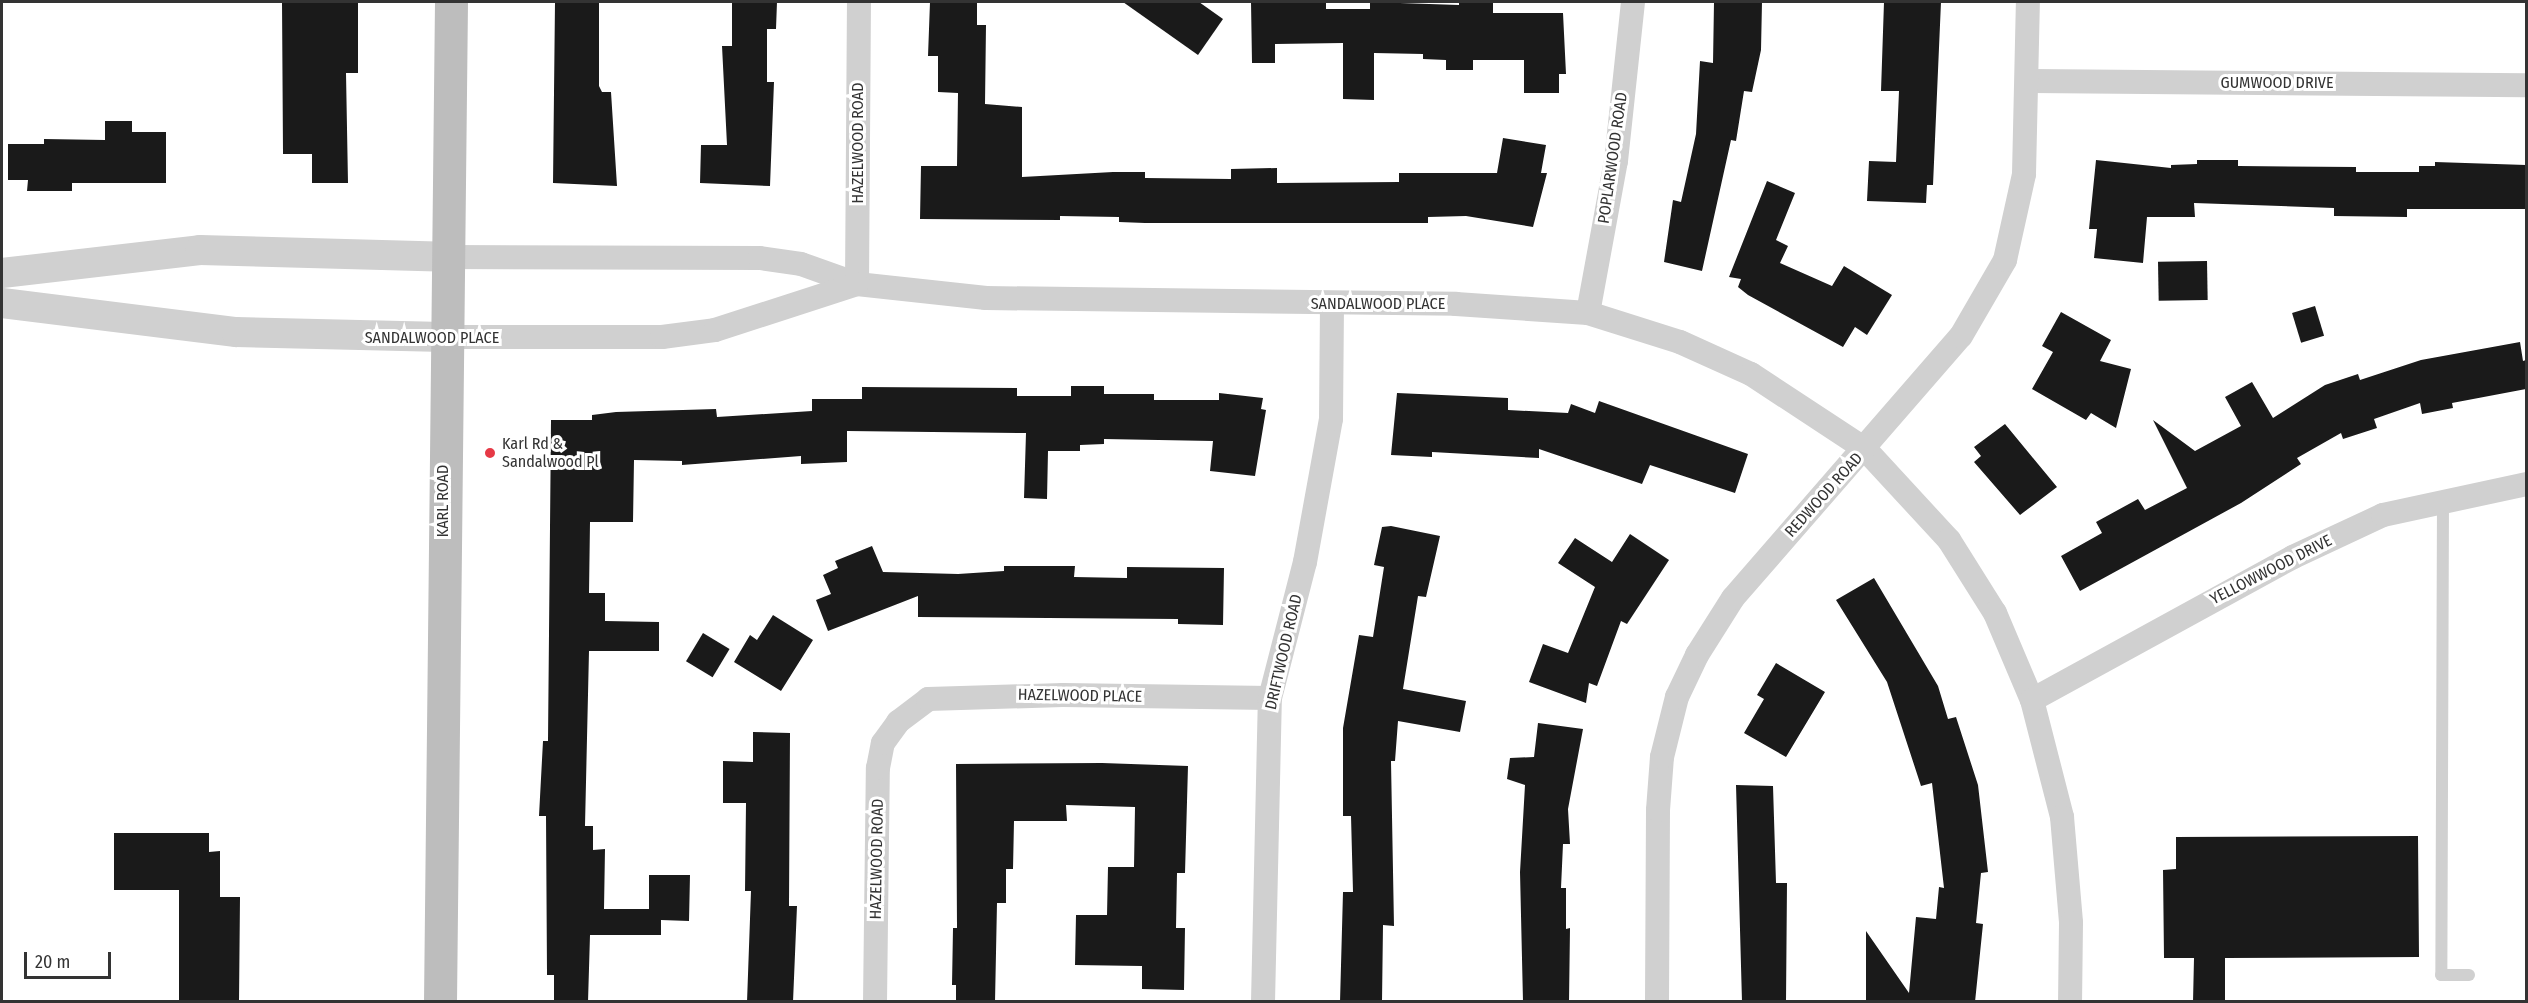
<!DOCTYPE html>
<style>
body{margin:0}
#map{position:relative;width:2528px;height:1003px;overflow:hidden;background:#fff;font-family:"Fira Sans Condensed",sans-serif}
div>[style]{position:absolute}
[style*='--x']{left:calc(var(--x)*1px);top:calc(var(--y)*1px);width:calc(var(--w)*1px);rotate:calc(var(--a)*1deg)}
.building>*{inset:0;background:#1a1a1a;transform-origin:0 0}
.service>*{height:12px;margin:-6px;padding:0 6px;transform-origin:6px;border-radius:6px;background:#d0d0d0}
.minor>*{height:24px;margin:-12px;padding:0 12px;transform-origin:12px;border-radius:12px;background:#d0d0d0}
.tertiary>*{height:30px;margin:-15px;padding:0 15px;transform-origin:15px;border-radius:15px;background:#d0d0d0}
.secondary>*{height:33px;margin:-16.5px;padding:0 16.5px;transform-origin:16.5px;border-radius:16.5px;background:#bdbdbd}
.dots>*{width:16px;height:16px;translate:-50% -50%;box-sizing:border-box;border:3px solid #fff;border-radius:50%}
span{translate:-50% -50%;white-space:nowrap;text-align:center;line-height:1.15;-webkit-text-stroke:6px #fff;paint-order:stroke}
.street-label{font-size:16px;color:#333}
.poi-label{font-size:16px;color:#333}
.left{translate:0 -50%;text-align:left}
.frame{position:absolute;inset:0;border:3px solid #333;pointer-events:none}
.scale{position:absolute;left:24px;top:952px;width:87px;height:27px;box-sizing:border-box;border:3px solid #333;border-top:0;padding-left:8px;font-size:18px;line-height:21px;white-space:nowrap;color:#333;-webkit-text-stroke:4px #fff;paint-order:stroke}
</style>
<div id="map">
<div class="building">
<div style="clip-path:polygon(282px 2px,358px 2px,358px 73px,346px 73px,348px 183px,312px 183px,312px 154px,283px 154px)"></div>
<div style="clip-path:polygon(555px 2px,599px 2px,599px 86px,602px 92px,611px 92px,617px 186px,553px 183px)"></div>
<div style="clip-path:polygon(732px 2px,777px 2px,776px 29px,767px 29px,767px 82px,774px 82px,770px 186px,700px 183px,701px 145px,727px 145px,722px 46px,732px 46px)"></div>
<div style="clip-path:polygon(930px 2px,977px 2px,977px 25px,986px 25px,985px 104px,1022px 107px,1022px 177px,1113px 172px,1145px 172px,1145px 178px,1231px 179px,1231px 169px,1277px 168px,1277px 183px,1399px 182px,1399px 173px,1497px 173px,1503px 138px,1546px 145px,1541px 173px,1547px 173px,1533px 227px,1466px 216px,1428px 217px,1428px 223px,1145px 223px,1119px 222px,1119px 217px,1060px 216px,1060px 220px,920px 219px,921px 166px,957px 166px,958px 93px,938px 92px,938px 56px,928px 56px)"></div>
<div style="clip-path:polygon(1123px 2px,1199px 2px,1223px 19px,1198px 55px)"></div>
<div style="clip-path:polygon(1251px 2px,1326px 2px,1326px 9px,1370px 9px,1370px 2px,1459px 5px,1459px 2px,1493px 2px,1493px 13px,1563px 13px,1566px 74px,1559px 74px,1559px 93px,1524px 93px,1524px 60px,1473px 60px,1473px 70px,1446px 70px,1446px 60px,1423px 59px,1423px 54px,1374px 53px,1374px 100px,1343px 99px,1343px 43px,1275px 44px,1275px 63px,1252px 63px)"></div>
<div style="clip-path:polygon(1714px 2px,1762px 2px,1761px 50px,1752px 92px,1744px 91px,1736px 141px,1731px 140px,1702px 271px,1664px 262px,1673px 200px,1681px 202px,1696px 134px,1700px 61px,1713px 63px)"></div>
<div style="clip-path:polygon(1884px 2px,1941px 2px,1933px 185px,1927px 185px,1926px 203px,1867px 201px,1869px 161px,1896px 162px,1899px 91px,1881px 91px)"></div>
<div style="clip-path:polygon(105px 121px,132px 121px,132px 132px,166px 132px,166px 183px,72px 183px,72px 191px,27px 191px,28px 180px,8px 180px,8px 144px,44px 144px,44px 139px,105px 140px)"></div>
<div style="clip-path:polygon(2096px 160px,2171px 168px,2171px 165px,2197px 164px,2197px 160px,2238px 160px,2238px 166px,2356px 167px,2356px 172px,2419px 172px,2419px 166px,2435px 166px,2435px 162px,2526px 165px,2526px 209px,2407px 209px,2407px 217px,2334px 216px,2334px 208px,2194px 203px,2195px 217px,2147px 217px,2143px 263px,2094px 258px,2097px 229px,2089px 229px)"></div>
<div style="clip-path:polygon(1767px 181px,1795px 193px,1776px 240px,1788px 246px,1780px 263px,1832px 286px,1844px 266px,1892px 295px,1867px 335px,1855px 327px,1843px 347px,1748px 295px,1738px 287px,1741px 279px,1729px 277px)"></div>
<div style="left:2207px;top:261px;width:39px;height:49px;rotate:89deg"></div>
<div style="left:2315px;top:306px;width:31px;height:24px;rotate:73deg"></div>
<div style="clip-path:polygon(2061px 312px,2111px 340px,2100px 361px,2131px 369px,2116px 428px,2091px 413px,2086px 420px,2032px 389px,2053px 352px,2042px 346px)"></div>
<div style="clip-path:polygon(2520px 342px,2523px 361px,2526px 360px,2526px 389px,2452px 403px,2453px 408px,2422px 414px,2420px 403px,2374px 419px,2377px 428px,2343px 439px,2341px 433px,2297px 458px,2301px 464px,2241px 503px,2080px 591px,2061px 556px,2102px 533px,2096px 522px,2138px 499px,2145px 510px,2187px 488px,2153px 420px,2195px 451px,2241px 426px,2225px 397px,2252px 382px,2273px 418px,2325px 385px,2358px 374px,2360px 380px,2421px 360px)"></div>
<div style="clip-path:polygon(1071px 386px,1104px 386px,1104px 394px,1154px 394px,1154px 400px,1219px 400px,1219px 393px,1263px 398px,1261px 409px,1266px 410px,1255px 476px,1210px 471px,1213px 441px,1104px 439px,1104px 444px,1080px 445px,1080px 451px,1048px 451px,1047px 499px,1024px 498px,1026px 433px,847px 431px,847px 462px,801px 464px,801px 456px,682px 465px,682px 461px,634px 460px,633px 522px,590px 522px,589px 593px,605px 593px,605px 621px,659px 622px,659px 651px,589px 651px,585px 826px,593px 826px,593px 850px,605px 849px,604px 909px,649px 909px,649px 875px,690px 875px,689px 921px,661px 920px,661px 935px,590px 935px,588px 1002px,554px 1002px,554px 975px,547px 975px,546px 816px,539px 816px,543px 741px,548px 741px,551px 420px,592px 420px,592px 415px,616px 412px,716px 409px,717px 417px,812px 411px,812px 399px,862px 399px,862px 387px,1017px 388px,1017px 396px,1071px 396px)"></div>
<div style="clip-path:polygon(1397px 393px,1508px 398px,1508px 410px,1568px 413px,1571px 404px,1595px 413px,1599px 401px,1748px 454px,1735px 493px,1650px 465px,1642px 484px,1539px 449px,1539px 458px,1432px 452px,1432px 457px,1391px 455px)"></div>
<div style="clip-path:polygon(2005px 424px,2057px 487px,2020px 515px,1974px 462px,1981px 456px,1974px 447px)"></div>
<div style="clip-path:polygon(1391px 526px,1440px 536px,1426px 597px,1418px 596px,1403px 689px,1466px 701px,1460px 732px,1398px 721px,1395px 761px,1391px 761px,1394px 926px,1383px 925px,1382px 1002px,1340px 1002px,1343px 892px,1353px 892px,1351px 816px,1343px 816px,1343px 728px,1359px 635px,1373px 637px,1384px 567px,1374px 565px,1382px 527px)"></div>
<div style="clip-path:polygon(1630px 534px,1669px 560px,1627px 624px,1621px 621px,1597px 686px,1589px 683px,1586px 703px,1529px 682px,1543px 644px,1568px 653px,1595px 587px,1558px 563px,1575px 538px,1612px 562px)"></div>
<div style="clip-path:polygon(872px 546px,883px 572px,958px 574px,1004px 571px,1004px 566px,1075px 566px,1074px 577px,1127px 578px,1127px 567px,1224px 568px,1223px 625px,1178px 624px,1178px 619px,918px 617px,918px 596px,828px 631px,816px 600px,831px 594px,823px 575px,838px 568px,835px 561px)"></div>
<div style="clip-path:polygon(1874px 578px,1938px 686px,1948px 719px,1956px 717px,1978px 785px,1988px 872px,1981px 873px,1976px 923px,1983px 924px,1975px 1002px,1866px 1002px,1866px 931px,1909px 993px,1916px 917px,1936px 919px,1939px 887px,1944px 888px,1932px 783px,1921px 786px,1887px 682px,1836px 600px)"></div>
<div style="clip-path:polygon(773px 615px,813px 640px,781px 691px,734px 662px,750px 635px,757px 640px)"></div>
<div style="left:703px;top:633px;width:31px;height:33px;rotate:31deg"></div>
<div style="clip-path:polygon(1776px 663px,1825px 692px,1786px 757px,1744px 733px,1764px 699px,1757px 695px)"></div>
<div style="clip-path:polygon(1538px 723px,1583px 729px,1568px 809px,1570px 844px,1563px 844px,1561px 888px,1566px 888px,1566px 929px,1570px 928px,1569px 1002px,1523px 1002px,1520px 872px,1525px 785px,1507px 779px,1510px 758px,1534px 757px)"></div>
<div style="clip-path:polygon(753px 732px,790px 733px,789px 906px,797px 906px,793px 1002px,747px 1002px,751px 891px,745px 891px,746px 803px,723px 803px,723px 761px,753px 762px)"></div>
<div style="clip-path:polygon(1102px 763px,1188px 766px,1185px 873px,1177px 873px,1176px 928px,1185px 928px,1184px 990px,1142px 989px,1142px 966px,1075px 965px,1076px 915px,1107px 915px,1108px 867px,1134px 867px,1135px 807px,1066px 805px,1067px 821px,1014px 821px,1013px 869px,1006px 869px,1006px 903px,997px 903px,995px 1002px,956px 1002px,956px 985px,952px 985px,953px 928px,957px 928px,956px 764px)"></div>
<div style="clip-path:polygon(1736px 785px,1773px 786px,1776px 883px,1787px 883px,1786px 1002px,1742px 1002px)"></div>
<div style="clip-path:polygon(114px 833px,209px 833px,209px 852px,220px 851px,220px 897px,240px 897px,239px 1002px,179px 1002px,179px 890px,114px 890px)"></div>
<div style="clip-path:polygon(2418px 836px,2419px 957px,2225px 958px,2225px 1002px,2193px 1002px,2194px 958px,2164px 958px,2163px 870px,2176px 869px,2176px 837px)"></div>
</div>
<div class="service">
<div style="--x:2443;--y:499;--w:476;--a:90.2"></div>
<div style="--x:2441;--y:975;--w:28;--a:0"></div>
</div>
<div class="minor">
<div style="--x:2027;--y:81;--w:499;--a:0.5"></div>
<div style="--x:446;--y:257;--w:314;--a:0.2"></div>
<div style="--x:760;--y:258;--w:41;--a:8.3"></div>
<div style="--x:801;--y:264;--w:59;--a:19.7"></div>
<div style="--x:857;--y:284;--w:130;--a:6.2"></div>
<div style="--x:986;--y:298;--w:470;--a:0.7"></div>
<div style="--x:1456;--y:304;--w:132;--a:3.9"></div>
<div style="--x:1588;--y:313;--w:96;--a:17.5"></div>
<div style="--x:1680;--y:342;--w:78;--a:24.3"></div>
<div style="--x:1751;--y:374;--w:136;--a:33.3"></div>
<div style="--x:1865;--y:449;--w:124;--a:47.3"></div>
<div style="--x:1949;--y:540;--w:86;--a:57.8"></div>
<div style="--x:1995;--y:613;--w:95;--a:67"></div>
<div style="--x:2032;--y:700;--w:121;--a:75.6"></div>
<div style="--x:2062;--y:817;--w:106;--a:85.1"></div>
<div style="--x:2071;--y:923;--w:79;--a:90.7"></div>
<div style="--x:857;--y:284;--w:282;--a:-89.6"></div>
<div style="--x:1588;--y:313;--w:155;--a:-79.6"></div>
<div style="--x:1616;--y:161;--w:160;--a:-83.9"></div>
<div style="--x:444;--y:337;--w:218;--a:0"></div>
<div style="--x:662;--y:337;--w:53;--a:-7.5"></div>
<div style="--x:715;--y:330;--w:149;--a:-17.9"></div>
<div style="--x:2032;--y:700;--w:298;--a:-28.7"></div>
<div style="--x:2293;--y:557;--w:99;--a:-25"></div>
<div style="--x:2383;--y:515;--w:146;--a:-12.2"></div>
<div style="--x:875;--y:1002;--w:234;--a:-89.3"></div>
<div style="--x:878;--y:768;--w:25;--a:-79"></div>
<div style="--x:883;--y:743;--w:26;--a:-54"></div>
<div style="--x:898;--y:722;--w:38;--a:-37"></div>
<div style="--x:928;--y:699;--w:135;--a:-1.7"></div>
<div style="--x:1063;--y:695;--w:207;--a:0.8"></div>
<div style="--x:1263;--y:1002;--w:304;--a:-88.7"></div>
<div style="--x:1270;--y:698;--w:140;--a:-75.6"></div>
<div style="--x:1305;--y:562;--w:145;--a:-79.7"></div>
<div style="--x:1331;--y:419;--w:114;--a:-89.5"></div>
<div style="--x:1657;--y:1002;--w:192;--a:-89.7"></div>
<div style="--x:1658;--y:810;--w:53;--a:-85.7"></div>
<div style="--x:1662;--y:757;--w:62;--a:-76"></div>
<div style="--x:1677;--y:697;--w:47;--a:-64.5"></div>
<div style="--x:1697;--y:655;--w:67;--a:-57.7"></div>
<div style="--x:1733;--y:598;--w:347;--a:-49"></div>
<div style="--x:1961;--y:336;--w:88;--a:-59.9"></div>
<div style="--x:2005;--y:260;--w:88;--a:-77.5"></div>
<div style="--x:2024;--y:174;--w:172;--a:-88.7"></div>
</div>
<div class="tertiary">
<div style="--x:2;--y:273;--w:199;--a:-6.6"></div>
<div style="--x:200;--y:250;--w:246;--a:1.6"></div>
<div style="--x:2;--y:303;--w:236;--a:7.1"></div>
<div style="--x:236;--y:332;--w:208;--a:1.4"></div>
</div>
<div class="secondary">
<div style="--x:440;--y:1002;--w:1000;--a:-89.37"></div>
</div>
<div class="dots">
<div style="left:490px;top:453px;background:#e63946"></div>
</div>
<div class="street-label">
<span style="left:2277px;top:83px">GUMWOOD DRIVE</span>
<span style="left:858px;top:143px;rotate:-90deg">HAZELWOOD ROAD</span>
<span style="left:1613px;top:158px;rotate:-82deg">POPLARWOOD ROAD</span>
<span style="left:1378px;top:304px">SANDALWOOD PLACE</span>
<span style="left:432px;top:338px">SANDALWOOD PLACE</span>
<span style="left:1824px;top:495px;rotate:-48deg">REDWOOD ROAD</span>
<span style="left:443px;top:501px;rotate:-90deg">KARL ROAD</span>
<span style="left:2271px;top:570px;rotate:-27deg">YELLOWWOOD DRIVE</span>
<span style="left:1284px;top:652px;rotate:-77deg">DRIFTWOOD ROAD</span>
<span style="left:1080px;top:696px;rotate:1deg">HAZELWOOD PLACE</span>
<span style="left:877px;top:859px;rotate:-89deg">HAZELWOOD ROAD</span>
</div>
<div class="poi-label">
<span class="left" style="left:502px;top:453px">Karl Rd &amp;<br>Sandalwood Pl</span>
</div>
<div class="frame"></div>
<div class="scale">20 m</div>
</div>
